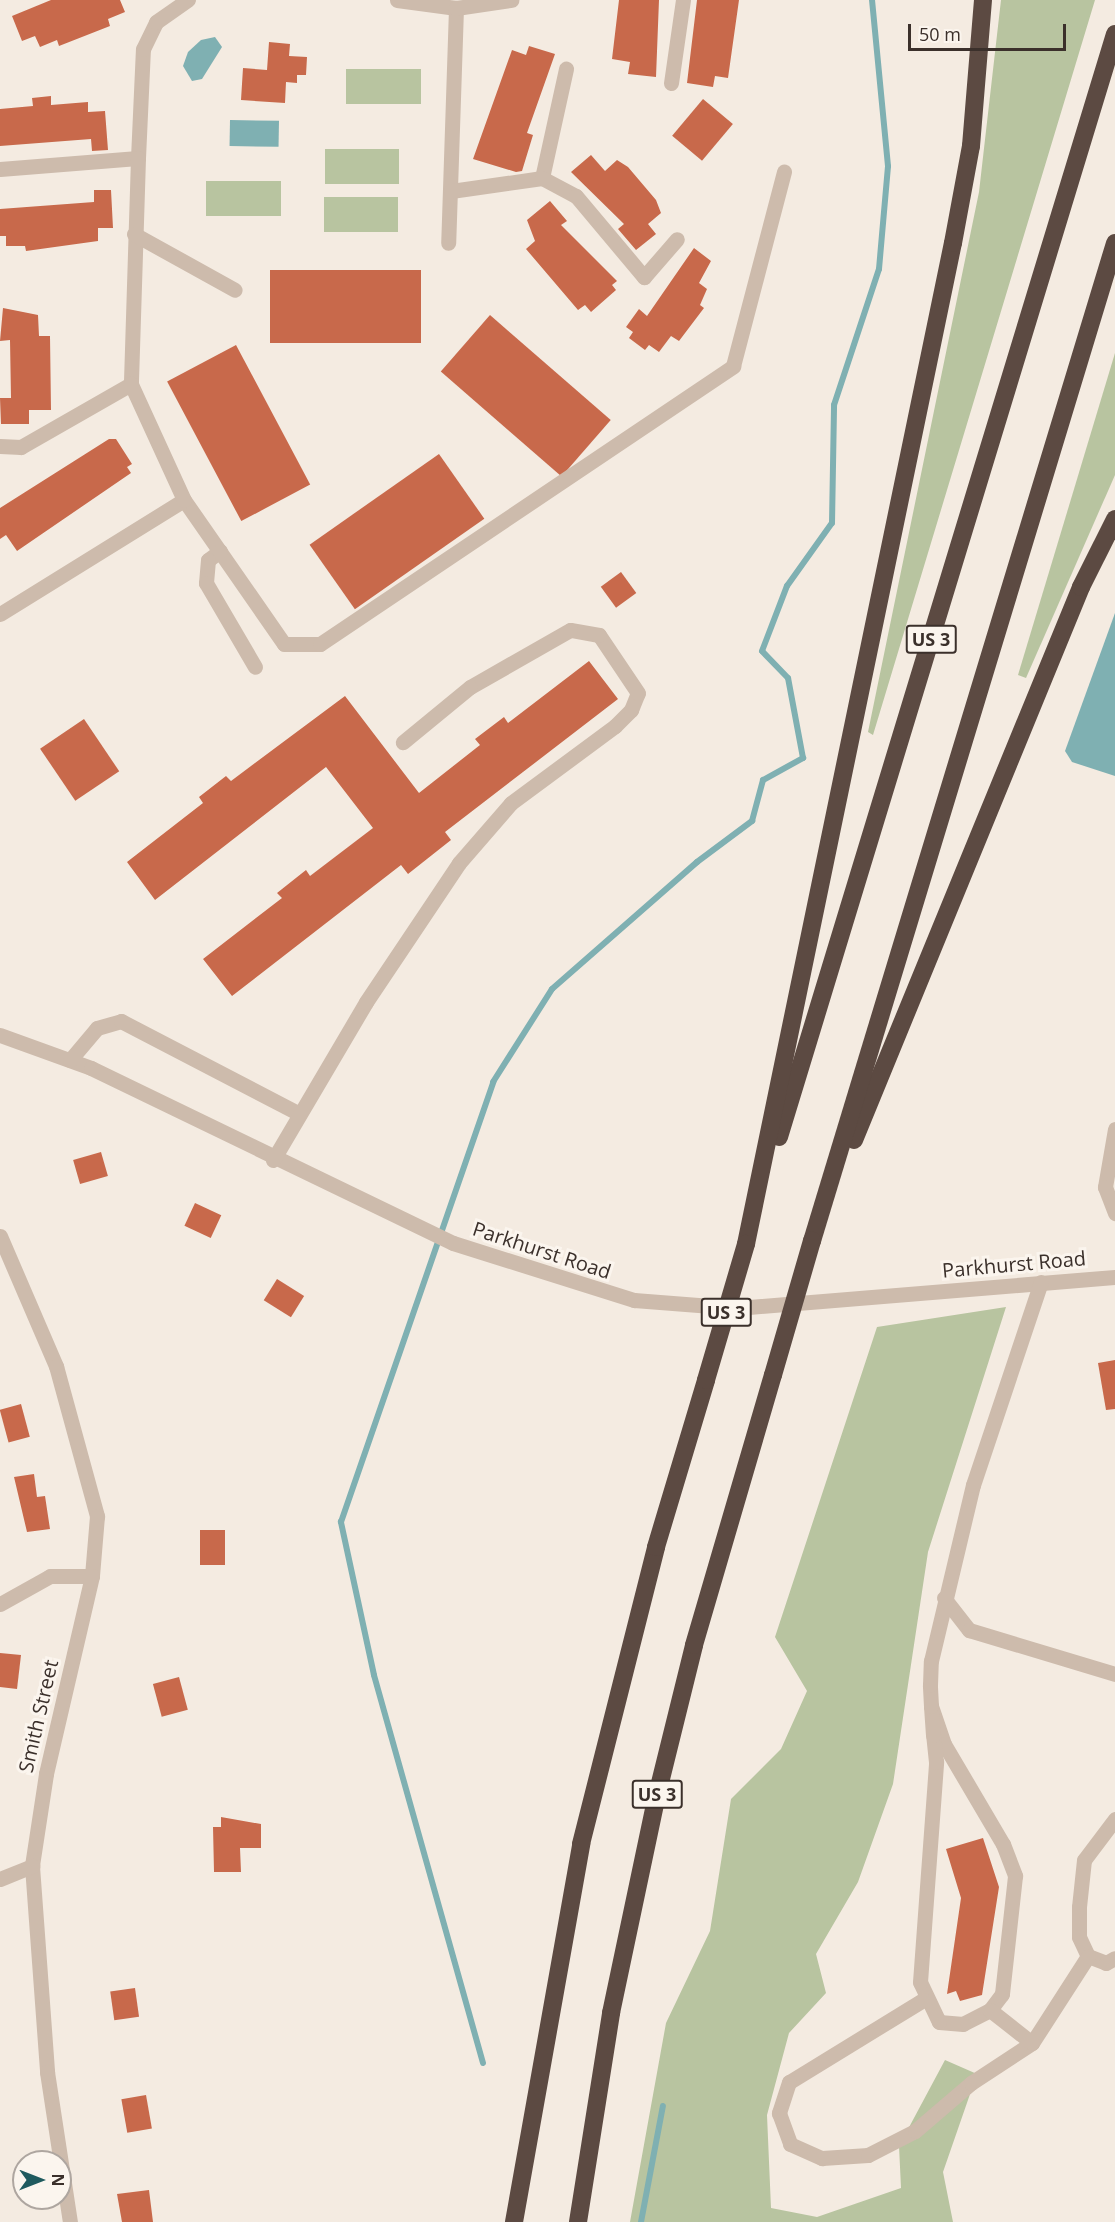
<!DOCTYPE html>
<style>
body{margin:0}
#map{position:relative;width:1115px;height:2222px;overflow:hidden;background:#f4ebe1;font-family:"Open Sans",sans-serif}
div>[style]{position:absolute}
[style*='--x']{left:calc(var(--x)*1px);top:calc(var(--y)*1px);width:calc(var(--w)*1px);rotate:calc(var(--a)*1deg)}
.green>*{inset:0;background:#b8c4a0;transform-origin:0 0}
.water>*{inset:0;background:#7fb0b2;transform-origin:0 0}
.stream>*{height:6px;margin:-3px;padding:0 3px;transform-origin:3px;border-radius:3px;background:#7fb0b2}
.building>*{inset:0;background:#c8694b;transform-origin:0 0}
.minor>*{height:15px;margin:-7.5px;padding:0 7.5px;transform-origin:7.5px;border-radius:7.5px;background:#cdbbac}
.highway>*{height:18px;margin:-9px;padding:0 9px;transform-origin:9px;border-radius:9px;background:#5c4a42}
.highway-bridge>*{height:18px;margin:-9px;padding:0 9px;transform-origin:9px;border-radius:9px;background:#5c4a42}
span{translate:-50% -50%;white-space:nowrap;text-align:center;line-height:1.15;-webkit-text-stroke:6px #fbf5ee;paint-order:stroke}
.shield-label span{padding:2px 4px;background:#fbf5ee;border:2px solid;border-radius:4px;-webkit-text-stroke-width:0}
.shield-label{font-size:18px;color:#3b302b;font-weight:700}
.street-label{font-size:20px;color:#3b302b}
.north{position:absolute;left:12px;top:2150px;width:60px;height:60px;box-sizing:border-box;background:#fbf5ee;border:2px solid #aea6a0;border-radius:50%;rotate:90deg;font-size:16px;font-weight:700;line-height:24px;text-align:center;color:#3b302b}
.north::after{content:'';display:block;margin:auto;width:21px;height:27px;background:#1f5a5e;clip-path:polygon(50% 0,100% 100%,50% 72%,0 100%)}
.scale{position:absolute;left:908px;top:24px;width:158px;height:27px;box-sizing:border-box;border:3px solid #3b302b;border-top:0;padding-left:8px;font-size:18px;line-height:21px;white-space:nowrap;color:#3b302b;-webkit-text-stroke:4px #fbf5ee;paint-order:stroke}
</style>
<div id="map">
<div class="green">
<div style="clip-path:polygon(1001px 0,1095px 0,873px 735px,868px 732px,979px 192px)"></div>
<div style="left:346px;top:69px;width:75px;height:35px"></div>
<div style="left:325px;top:149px;width:74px;height:35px"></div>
<div style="left:206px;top:181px;width:75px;height:35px"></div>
<div style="left:324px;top:197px;width:74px;height:35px"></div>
<div style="clip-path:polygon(1115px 353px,1115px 475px,1026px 678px,1018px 675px)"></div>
<div style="clip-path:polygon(1006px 1307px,928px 1552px,893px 1784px,858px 1882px,816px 1954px,826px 1993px,789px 2033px,767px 2115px,771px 2208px,817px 2217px,901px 2188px,899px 2146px,945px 2060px,977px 2074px,943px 2172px,953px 2222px,630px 2222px,666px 2023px,710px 1931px,731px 1799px,781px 1749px,807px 1691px,775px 1637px,877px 1327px)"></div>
</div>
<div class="water">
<div style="clip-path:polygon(215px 37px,222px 47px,202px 79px,192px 81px,183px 66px,188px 52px,201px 40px)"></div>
<div style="left:230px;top:120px;width:49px;height:26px;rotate:1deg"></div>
<div style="clip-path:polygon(1115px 613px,1115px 776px,1072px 762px,1065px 751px)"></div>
</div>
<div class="stream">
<div style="--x:483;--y:2063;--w:403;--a:-105.7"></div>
<div style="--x:374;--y:1675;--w:157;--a:-102.2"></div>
<div style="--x:341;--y:1522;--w:466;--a:-70.9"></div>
<div style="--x:493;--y:1082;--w:110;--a:-57.6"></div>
<div style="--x:552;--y:989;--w:193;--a:-41.2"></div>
<div style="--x:697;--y:862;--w:69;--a:-36.7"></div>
<div style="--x:752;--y:821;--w:42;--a:-75"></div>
<div style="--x:763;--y:780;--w:46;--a:-28.8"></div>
<div style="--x:803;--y:758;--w:81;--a:-100.6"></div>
<div style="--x:788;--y:678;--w:37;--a:-134"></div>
<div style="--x:762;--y:651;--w:70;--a:-69"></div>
<div style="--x:787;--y:586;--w:77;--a:-54.5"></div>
<div style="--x:832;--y:523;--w:118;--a:-89"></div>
<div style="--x:834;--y:405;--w:143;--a:-71.7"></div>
<div style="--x:879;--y:269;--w:103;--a:-85"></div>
<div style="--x:888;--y:166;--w:167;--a:-95.5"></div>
<div style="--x:641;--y:2222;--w:118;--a:-79.3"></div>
</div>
<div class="building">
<div style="clip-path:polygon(51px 0,120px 0,125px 12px,108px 19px,110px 26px,59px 46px,57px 40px,40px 47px,35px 36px,22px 41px,12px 16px)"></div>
<div style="clip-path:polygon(619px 0,659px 0,656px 77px,628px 74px,630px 62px,612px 59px)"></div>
<div style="clip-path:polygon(697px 0,739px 0,728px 78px,715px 76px,713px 87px,687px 83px)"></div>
<div style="clip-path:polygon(269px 42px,290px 44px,289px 56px,307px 57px,306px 75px,297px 75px,297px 83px,286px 82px,285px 103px,241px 100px,243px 68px,267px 70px)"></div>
<div style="clip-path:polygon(529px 46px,555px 54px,527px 133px,533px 135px,522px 171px,516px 172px,473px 159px,512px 50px,526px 55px)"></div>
<div style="clip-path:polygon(51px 96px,51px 105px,88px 102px,88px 112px,105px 111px,108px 150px,92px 151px,91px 139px,0 146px,0 109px,33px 106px,32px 98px)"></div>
<div style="left:703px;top:99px;width:39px;height:48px;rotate:40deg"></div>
<div style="clip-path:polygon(591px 155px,605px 171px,617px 160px,628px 167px,656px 200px,661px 213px,648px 224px,656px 234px,636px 250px,618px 229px,624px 224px,571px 172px)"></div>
<div style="clip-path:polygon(94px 190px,111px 190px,113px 228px,98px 228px,98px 241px,26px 251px,25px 246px,6px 246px,6px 236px,0 236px,0 209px,94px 202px)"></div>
<div style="clip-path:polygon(550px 201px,567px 221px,561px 225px,617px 281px,612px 285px,616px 290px,591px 312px,585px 305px,578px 310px,526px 249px,535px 241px,527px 220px)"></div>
<div style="clip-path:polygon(694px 248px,711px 261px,699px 283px,707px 289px,700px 305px,704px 308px,679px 341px,671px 336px,659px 352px,649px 345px,645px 350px,629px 338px,633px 332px,626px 327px,639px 309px,647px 316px)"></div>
<div style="left:421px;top:270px;width:73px;height:151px;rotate:90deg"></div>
<div style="clip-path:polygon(3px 308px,38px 315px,39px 336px,50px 336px,51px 410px,29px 410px,29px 424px,1px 424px,0 398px,11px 398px,10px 340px,0 341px)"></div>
<div style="left:490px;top:315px;width:160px;height:75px;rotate:41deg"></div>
<div style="left:236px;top:345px;width:158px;height:78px;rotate:62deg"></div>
<div style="clip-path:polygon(109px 439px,116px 439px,132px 464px,127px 467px,131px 473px,17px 551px,6px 535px,0 539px,0 508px)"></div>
<div style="left:439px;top:454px;width:79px;height:158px;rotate:55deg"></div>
<div style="left:621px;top:572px;width:26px;height:25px;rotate:54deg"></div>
<div style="clip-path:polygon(589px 661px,618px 699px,445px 832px,451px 840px,408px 874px,401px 865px,232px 996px,203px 959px,282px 898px,277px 893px,306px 870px,310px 876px,373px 828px,326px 767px,155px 900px,127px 862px,203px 803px,199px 797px,226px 776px,231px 781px,345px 696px,419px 793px,480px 745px,475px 739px,504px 717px,508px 723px)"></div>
<div style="left:84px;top:719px;width:63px;height:53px;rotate:56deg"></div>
<div style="left:101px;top:1152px;width:25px;height:29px;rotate:74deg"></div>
<div style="left:195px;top:1203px;width:29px;height:25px;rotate:25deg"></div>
<div style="left:277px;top:1279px;width:32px;height:25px;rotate:32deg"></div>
<div style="clip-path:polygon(1115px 1360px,1115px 1409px,1106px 1410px,1098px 1363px)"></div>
<div style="left:21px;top:1404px;width:34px;height:22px;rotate:75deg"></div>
<div style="clip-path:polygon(34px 1474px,37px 1497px,45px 1496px,50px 1529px,27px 1532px,14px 1477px)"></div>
<div style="left:200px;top:1530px;width:25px;height:35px"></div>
<div style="clip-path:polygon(0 1653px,21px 1655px,17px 1689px,0 1687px)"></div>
<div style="left:179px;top:1677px;width:34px;height:27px;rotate:75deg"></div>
<div style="clip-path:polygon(221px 1817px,261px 1824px,261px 1848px,240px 1848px,241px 1872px,214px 1872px,213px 1827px,221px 1827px)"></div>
<div style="clip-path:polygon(983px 1838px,999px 1887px,982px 1995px,960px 2001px,956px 1991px,947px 1994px,961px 1898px,946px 1849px)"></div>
<div style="left:135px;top:1988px;width:29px;height:25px;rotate:82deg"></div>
<div style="left:146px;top:2095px;width:34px;height:25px;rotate:80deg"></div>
<div style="clip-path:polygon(149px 2190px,153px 2222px,122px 2222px,117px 2194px)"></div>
</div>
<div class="minor">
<div style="--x:397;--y:0;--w:60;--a:7.7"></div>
<div style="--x:456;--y:8;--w:235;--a:91.9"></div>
<div style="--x:456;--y:8;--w:56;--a:-8.3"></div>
<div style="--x:671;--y:83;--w:84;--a:-81.8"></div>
<div style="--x:138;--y:158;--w:109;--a:-87.4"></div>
<div style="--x:143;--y:49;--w:30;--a:-64"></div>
<div style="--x:156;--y:22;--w:39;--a:-35"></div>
<div style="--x:0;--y:169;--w:138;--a:-4.6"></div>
<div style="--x:138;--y:158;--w:226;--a:91.8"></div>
<div style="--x:131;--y:384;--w:127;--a:150.2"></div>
<div style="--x:21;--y:447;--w:21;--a:-177"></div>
<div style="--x:542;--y:178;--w:112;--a:-77.6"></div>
<div style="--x:451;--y:191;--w:92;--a:-8.1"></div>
<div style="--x:542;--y:178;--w:38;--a:28"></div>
<div style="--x:576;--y:196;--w:106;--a:50"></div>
<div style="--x:644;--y:277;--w:50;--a:-49"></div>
<div style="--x:134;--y:234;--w:115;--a:29"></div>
<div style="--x:184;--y:500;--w:175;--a:55.2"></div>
<div style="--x:284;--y:644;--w:36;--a:0"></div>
<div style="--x:320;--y:644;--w:498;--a:-33.9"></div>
<div style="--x:733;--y:366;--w:201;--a:-75.3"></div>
<div style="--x:220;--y:551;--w:15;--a:143"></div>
<div style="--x:208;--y:560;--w:23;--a:95"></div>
<div style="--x:206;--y:583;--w:97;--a:59.7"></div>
<div style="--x:0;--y:614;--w:216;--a:-31.8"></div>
<div style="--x:184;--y:500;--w:128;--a:-114.6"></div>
<div style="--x:0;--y:1035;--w:97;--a:19.9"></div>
<div style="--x:91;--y:1068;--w:402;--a:25.8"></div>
<div style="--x:453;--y:1243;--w:190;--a:17.5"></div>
<div style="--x:634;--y:1300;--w:103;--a:4.4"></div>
<div style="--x:737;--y:1308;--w:379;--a:-4.7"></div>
<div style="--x:70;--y:1060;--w:42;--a:-49.8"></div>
<div style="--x:97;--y:1028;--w:25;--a:-16"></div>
<div style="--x:121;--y:1021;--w:199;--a:27.5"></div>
<div style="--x:1115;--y:1129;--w:59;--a:99.8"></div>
<div style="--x:1105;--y:1187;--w:28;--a:69"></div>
<div style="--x:273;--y:1160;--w:183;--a:-59.5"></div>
<div style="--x:366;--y:1002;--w:167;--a:-56.2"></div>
<div style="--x:459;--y:863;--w:79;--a:-49.1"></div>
<div style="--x:511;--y:803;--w:129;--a:-36.5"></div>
<div style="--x:615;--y:726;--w:23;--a:-45"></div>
<div style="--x:631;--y:710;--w:18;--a:-68"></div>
<div style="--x:638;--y:693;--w:70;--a:-123.9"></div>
<div style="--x:599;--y:635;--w:29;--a:-170"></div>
<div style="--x:570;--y:630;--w:115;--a:150.3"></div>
<div style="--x:470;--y:687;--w:87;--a:140.6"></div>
<div style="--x:0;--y:1236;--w:142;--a:66.7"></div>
<div style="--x:56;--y:1366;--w:156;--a:74.7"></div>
<div style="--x:97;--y:1516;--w:60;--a:94.8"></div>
<div style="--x:92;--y:1576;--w:203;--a:103.1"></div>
<div style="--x:46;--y:1774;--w:93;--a:98.7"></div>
<div style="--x:32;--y:1866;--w:207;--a:85.8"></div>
<div style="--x:47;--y:2072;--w:152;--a:81.3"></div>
<div style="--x:944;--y:1598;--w:41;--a:52"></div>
<div style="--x:969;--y:1630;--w:152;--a:16.8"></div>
<div style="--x:0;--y:1604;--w:57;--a:-29.2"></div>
<div style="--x:50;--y:1576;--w:42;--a:0"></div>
<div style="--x:931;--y:1706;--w:40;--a:71.1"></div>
<div style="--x:944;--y:1744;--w:116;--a:59.5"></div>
<div style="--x:1003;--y:1844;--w:34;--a:69"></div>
<div style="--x:1015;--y:1876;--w:119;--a:96.3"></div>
<div style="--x:1002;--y:1994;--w:20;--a:127"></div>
<div style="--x:990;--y:2010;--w:30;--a:153"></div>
<div style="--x:963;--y:2024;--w:24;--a:-175"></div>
<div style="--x:939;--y:2022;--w:44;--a:-115.4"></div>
<div style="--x:920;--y:1982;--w:221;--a:-85.8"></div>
<div style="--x:936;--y:1762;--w:27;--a:-96"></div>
<div style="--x:933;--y:1735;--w:29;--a:-94"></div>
<div style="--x:931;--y:1706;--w:21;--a:-93"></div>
<div style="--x:930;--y:1685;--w:24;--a:-88"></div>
<div style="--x:931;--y:1661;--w:181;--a:-76.6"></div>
<div style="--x:973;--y:1485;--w:214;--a:-71.5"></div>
<div style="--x:1115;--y:1819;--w:51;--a:127.1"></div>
<div style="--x:1084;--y:1860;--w:47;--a:96.1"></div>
<div style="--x:1079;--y:1907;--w:30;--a:90"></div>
<div style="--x:1079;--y:1937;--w:21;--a:65"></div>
<div style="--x:1088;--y:1956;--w:19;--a:21"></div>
<div style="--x:1106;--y:1963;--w:10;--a:-29"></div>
<div style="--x:0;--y:1879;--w:35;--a:-22"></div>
<div style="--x:923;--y:2000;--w:157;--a:148.5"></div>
<div style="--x:789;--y:2082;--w:33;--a:108"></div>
<div style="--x:779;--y:2113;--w:33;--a:70"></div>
<div style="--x:790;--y:2144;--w:35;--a:24"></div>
<div style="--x:822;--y:2158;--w:46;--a:-3.7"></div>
<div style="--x:868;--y:2155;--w:53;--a:-27.1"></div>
<div style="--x:915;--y:2131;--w:74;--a:-40.6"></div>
<div style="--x:971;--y:2083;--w:73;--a:-33.3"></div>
<div style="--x:1032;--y:2043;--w:103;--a:-57.2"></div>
<div style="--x:990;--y:2010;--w:53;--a:38.2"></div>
</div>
<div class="highway">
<div style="--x:779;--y:1137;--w:1153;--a:-73.06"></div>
<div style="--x:854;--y:1140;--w:598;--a:-67.68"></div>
<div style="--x:1081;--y:587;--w:76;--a:-63.4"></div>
<div style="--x:812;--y:1241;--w:1043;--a:-73.11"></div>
<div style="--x:746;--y:1244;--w:1022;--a:-78.32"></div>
<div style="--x:953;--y:243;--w:99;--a:-79.5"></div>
<div style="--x:971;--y:146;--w:146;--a:-85.3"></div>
<div style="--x:514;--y:2222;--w:384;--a:-79.9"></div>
<div style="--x:581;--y:1844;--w:306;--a:-75.8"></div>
<div style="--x:656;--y:1547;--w:174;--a:-73.3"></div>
<div style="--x:578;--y:2222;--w:212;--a:-81"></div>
<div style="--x:611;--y:2013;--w:223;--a:-78.1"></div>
<div style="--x:657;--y:1795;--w:154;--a:-76.1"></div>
<div style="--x:694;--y:1645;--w:281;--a:-73.7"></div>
</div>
<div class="highway-bridge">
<div style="--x:773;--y:1375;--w:140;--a:-73.8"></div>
<div style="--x:706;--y:1380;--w:142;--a:-73.6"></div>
</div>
<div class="shield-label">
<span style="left:931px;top:639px">US 3</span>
<span style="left:726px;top:1312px">US 3</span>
<span style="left:657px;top:1794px">US 3</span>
</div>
<div class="street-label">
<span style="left:542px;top:1250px;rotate:18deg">Parkhurst Road</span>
<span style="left:1014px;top:1264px;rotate:-5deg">Parkhurst Road</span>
<span style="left:38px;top:1716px;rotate:-77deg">Smith Street</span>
</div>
<div class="north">N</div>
<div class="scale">50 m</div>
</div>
